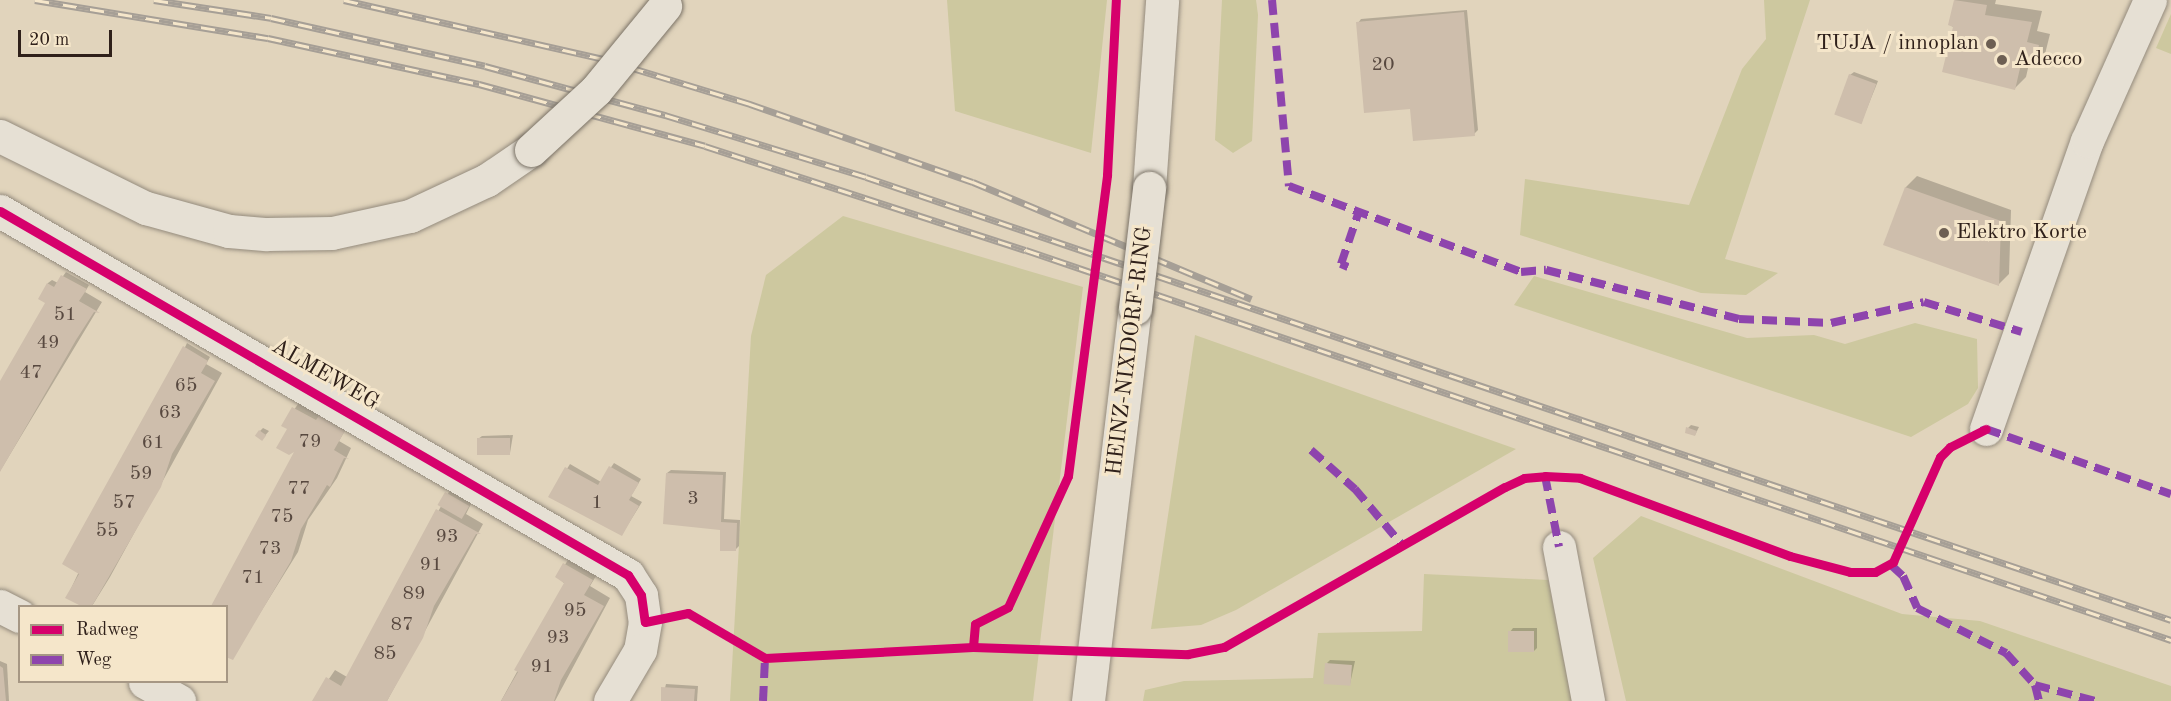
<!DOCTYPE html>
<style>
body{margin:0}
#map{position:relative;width:2171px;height:701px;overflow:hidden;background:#e1d4bc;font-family:"Old Standard TT",serif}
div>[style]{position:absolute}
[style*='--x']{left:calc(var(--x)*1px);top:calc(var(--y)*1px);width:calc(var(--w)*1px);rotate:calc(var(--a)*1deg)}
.green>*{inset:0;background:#cdc89f}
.shadow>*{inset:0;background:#0003}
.building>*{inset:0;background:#cebeac;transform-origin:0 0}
.roads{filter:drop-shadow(0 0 2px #948b7d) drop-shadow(0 0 2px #948b7d)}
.minor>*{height:33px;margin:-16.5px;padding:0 16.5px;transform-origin:16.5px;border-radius:16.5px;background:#e6e0d4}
.secondary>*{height:33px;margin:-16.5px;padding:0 16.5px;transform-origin:16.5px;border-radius:16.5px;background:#e6e0d4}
.rail>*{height:7px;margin-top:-3.5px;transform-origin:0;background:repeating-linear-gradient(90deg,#f5e6ca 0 14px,#a69f96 0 28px);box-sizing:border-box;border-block:2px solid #a69f96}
.bridges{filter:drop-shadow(0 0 2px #7b7367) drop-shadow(0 0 2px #7b7367)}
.secondary-bridge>*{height:33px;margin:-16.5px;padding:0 16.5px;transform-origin:16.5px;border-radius:16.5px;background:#e6e0d4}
.quiet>*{height:8px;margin-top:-4px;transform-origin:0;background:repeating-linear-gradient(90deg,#8e44ad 0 15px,transparent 0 23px)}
.cycleway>*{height:9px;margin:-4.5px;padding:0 4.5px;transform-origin:4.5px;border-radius:4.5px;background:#d6006c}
.dots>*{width:16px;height:16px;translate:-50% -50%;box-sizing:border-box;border:3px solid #f5e6ca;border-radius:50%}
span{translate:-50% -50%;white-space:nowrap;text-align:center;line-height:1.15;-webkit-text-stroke:6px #f5e6ca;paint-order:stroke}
.number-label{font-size:20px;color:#584940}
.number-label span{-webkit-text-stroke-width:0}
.poi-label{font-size:22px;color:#2f201a}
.right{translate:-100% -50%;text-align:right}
.left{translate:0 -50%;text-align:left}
.street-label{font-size:22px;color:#2f201a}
.legend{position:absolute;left:18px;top:605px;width:210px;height:78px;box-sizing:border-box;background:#f5e6ca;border:2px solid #a69784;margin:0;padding:8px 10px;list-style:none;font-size:18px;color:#2f201a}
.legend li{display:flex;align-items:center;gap:12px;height:30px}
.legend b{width:30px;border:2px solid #a69784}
.scale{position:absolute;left:18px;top:30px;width:94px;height:27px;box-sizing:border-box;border:3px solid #2f201a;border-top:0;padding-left:8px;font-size:18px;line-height:21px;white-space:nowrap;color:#2f201a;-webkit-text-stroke:4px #f5e6ca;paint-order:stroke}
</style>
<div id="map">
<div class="green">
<div style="clip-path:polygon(947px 0,1107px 0,1091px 153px,955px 111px)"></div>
<div style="clip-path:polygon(1222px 0,1256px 0,1258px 15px,1252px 141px,1233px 153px,1215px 140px)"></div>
<div style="clip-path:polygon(1764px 0,1810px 0,1725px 259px,1778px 273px,1746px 295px,1701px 293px,1520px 235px,1525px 179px,1689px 205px,1742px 69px,1766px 39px)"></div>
<div style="clip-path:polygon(2171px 14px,2171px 54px,2156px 48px)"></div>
<div style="clip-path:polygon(843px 216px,1083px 287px,1033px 701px,730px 701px,751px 336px,766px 275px)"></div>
<div style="clip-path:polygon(1534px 276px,1747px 338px,1814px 335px,1845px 344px,1915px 323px,1977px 339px,1978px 388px,1968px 404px,1911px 437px,1514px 305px)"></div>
<div style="clip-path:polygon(1195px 335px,1516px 449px,1236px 610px,1201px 625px,1151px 629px)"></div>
<div style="clip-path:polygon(1641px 516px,1902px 614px,1980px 621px,2171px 686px,2171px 701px,1626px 701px,1593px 558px)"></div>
<div style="clip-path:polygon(1424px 574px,1548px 580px,1572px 701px,1143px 701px,1145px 690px,1184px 681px,1313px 678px,1318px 633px,1422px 631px)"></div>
</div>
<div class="shadow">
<div style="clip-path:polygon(1955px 0,1996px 0,1995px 4px,2042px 11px,2037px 31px,2050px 34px,2045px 54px,2033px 66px,2029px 64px,2026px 77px,2014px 89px,1950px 24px)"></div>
<div style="clip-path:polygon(1467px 10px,1478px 130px,1474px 134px,1412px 107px,1358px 23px,1361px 19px)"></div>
<div style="clip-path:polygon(1854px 72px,1878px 81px,1861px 123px,1850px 75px)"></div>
<div style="clip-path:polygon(1917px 176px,2011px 210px,2009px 274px,1998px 285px,1885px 244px,1906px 187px)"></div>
<div style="clip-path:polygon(66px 272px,89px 285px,85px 292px,102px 302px,0 471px,0 384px,47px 303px,40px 299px,48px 283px,52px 280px,58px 283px)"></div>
<div style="clip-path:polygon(187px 343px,210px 357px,206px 364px,222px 373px,110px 577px,92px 606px,84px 606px,67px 597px)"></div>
<div style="clip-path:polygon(301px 400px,348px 425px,339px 441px,351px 448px,337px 478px,308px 520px,298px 552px,232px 658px,226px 606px,212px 606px,306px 435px,283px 425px)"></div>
<div style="clip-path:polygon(1691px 425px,1699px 427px,1695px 435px,1688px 428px)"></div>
<div style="clip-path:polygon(263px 428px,269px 431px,262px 439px,260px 431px)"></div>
<div style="clip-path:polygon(513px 435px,510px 453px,478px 439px,482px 436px)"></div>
<div style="clip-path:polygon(614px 463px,641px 479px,631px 496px,642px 502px,622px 534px,550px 496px,570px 464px,601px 482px)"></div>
<div style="clip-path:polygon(671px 470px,726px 472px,724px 519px,740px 520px,739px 546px,735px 550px,722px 528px,667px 473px)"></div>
<div style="clip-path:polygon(450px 490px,472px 502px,466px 514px,483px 524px,387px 701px,314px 701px,335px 670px,347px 677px)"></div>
<div style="clip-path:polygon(568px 560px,596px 576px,590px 586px,610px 598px,555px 701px,501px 701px,565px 584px,557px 577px)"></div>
<div style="clip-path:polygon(1513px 628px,1537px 628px,1537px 648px,1534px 651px,1510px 632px)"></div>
<div style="clip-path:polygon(1330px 660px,1355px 661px,1350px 684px,1327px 663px)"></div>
<div style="clip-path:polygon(0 661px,7px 664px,9px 701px,0 701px)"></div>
<div style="clip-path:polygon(666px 684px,698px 686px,697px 701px,662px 701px)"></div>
</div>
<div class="building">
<div style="clip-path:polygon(1954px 0,1987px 5px,1985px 15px,2032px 22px,2027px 42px,2039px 45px,2034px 67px,2021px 64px,2015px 90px,1942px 72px,1953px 27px,1948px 25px)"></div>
<div style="clip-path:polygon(1464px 12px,1475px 136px,1413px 141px,1410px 109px,1364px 113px,1356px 22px)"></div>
<div style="left:1849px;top:74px;width:29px;height:43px;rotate:20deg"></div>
<div style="clip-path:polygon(1905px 187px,2001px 221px,1999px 286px,1883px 245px)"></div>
<div style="clip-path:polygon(61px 275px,87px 289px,79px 301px,100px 313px,94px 312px,76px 340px,0 472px,0 381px,45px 303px,38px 299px,47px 283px,54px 287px)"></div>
<div style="clip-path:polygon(183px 346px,208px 361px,201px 373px,215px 381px,172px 454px,161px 487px,92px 606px,81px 606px,65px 598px,79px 574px,62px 564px)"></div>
<div style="clip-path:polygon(292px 407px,316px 420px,320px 414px,346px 429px,334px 450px,349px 459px,344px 458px,330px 487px,327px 485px,301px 529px,291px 561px,233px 660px,226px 657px,226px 606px,211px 606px,294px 452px,289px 455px,276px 448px,287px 429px,281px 426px)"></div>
<div style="clip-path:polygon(1686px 427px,1697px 431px,1695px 436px,1685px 433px)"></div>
<div style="left:259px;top:430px;width:9px;height:7px;rotate:36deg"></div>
<div style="left:510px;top:438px;width:17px;height:33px;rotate:90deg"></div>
<div style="clip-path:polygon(609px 466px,639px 483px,629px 500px,639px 506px,622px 536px,548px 497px,565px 467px,598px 485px)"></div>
<div style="clip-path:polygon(666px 473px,723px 475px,721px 522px,737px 523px,736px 551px,720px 551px,720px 530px,663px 524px)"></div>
<div style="left:445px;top:492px;width:28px;height:15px;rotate:30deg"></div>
<div style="clip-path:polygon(436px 509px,481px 534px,476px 534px,434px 606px,423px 638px,387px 701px,312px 701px,326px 677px,341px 686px)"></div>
<div style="clip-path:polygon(563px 563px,593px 580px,584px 595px,604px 606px,561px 680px,554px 701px,501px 701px,518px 672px,514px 670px,564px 583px,555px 577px)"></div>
<div style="left:1508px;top:631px;width:26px;height:21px"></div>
<div style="left:1325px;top:663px;width:27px;height:21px;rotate:4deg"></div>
<div style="clip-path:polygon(0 666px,3px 668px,6px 701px,0 701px)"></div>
<div style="clip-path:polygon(661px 687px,695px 689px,694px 701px,661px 701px)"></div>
</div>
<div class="roads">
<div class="minor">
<div style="--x:0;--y:211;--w:726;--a:30.1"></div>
<div style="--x:628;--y:575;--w:24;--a:57"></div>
<div style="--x:641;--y:595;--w:27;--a:82"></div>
<div style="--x:645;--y:622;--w:28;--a:100"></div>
<div style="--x:640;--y:650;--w:59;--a:120.5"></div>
<div style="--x:1986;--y:429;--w:305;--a:-70.7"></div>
<div style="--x:2087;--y:141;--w:154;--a:-65.9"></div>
<div style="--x:1559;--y:547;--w:157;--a:79.3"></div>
<div style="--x:0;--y:606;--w:22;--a:27"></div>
<div style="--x:145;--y:682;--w:39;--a:29"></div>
</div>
<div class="secondary">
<div style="--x:0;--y:136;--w:163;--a:26.3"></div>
<div style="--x:146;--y:208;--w:86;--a:15.5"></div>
<div style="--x:229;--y:231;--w:38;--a:5"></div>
<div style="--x:267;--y:234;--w:65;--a:-0.9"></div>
<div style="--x:332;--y:233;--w:80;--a:-12.3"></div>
<div style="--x:410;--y:216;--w:85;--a:-25.1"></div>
<div style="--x:487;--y:180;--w:53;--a:-34.3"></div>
<div style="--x:1149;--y:188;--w:188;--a:-86"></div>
<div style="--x:1088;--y:701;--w:396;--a:-83.2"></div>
</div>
</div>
<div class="rail">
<div style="--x:35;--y:0;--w:236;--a:9.3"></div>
<div style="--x:268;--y:38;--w:216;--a:12.3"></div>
<div style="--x:479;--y:84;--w:234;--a:15.3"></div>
<div style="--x:705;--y:146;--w:337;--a:18"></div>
<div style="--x:1026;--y:250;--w:1210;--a:18.81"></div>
<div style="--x:154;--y:0;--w:118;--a:8.7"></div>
<div style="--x:271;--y:18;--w:219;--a:12.6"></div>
<div style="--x:485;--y:66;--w:187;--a:15.2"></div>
<div style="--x:665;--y:115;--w:210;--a:17.1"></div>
<div style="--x:866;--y:177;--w:1378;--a:18.75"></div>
<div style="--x:344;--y:0;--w:266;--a:12.8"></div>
<div style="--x:603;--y:59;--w:154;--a:17"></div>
<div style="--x:750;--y:104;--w:236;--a:19.3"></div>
<div style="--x:973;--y:182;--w:302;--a:22.8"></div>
</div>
<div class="bridges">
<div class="secondary-bridge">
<div style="--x:531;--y:150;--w:88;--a:-42.7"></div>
<div style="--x:596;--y:90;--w:109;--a:-50.6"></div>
<div style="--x:1135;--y:308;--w:121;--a:-83.3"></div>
</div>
</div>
<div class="quiet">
<div style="--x:1272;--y:0;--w:187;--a:84.8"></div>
<div style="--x:1289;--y:186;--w:247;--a:20.3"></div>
<div style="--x:1521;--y:272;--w:25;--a:-5"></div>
<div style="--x:1546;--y:270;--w:199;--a:14.2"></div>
<div style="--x:1739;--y:319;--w:92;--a:2.5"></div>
<div style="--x:1831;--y:323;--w:95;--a:-12.7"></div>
<div style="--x:1924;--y:302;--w:102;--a:17"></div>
<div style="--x:1348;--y:267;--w:8;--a:-157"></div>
<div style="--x:1341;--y:264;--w:56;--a:-71.2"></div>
<div style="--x:1981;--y:431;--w:5;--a:-22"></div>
<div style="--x:1986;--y:429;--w:196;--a:19.4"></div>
<div style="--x:1311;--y:450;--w:59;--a:41.6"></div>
<div style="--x:1355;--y:489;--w:75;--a:49.9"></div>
<div style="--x:1545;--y:476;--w:72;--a:78.8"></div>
<div style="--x:1891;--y:565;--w:16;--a:43"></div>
<div style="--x:1903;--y:576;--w:35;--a:66"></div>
<div style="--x:1917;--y:608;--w:100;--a:26.8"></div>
<div style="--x:2006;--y:653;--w:43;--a:47.8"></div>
<div style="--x:2035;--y:685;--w:16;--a:76"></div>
<div style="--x:2035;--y:685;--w:62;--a:14.9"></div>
<div style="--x:763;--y:701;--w:43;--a:-87.3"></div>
</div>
<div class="cycleway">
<div style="--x:0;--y:211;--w:726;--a:30.1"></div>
<div style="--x:628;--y:575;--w:24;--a:57"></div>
<div style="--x:641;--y:595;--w:27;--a:82"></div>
<div style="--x:645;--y:622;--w:44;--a:-11.8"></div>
<div style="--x:688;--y:613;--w:89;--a:30.3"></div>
<div style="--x:765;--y:658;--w:208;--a:-3"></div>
<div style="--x:973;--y:647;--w:215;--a:1.9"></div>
<div style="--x:1188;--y:654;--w:37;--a:-11"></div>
<div style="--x:1224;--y:647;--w:323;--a:-29.7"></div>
<div style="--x:1505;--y:487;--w:21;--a:-25"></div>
<div style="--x:1524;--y:478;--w:21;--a:-5"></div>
<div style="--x:1545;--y:476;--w:35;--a:3"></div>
<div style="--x:1580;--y:478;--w:224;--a:20.4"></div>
<div style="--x:1790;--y:556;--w:62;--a:14.9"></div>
<div style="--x:1850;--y:572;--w:25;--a:0"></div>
<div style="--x:1875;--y:572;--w:21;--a:-29"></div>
<div style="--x:1893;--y:562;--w:115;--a:-65.9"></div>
<div style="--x:1940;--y:457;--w:14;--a:-45"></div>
<div style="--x:1950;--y:447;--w:40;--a:-26.6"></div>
<div style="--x:973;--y:647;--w:23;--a:-85"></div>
<div style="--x:975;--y:624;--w:37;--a:-27"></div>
<div style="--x:1008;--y:607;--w:144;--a:-65.4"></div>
<div style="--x:1068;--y:476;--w:304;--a:-82.6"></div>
<div style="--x:1107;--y:175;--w:175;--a:-87.1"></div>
</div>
<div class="dots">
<div style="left:1991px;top:44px;background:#6d5f53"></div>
<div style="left:2002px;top:60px;background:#6d5f53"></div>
<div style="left:1944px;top:233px;background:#6d5f53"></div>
</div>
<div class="number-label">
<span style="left:1383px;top:65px">20</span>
<span style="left:65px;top:315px">51</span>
<span style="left:48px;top:343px">49</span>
<span style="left:31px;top:373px">47</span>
<span style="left:186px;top:386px">65</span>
<span style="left:170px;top:413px">63</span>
<span style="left:310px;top:442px">79</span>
<span style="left:153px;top:443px">61</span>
<span style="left:141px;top:474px">59</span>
<span style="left:299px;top:489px">77</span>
<span style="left:693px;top:499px">3</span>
<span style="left:124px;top:503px">57</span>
<span style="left:597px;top:503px">1</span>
<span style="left:282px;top:517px">75</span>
<span style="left:107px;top:531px">55</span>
<span style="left:447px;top:537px">93</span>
<span style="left:270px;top:549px">73</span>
<span style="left:431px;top:565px">91</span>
<span style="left:253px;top:578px">71</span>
<span style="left:414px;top:594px">89</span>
<span style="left:575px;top:611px">95</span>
<span style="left:402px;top:625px">87</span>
<span style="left:558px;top:638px">93</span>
<span style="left:385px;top:654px">85</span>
<span style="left:542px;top:667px">91</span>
</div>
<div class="poi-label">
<span class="right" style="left:1979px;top:44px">TUJA / innoplan</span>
<span class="left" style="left:2014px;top:60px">Adecco</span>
<span class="left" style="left:1956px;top:233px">Elektro Korte</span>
</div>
<div class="street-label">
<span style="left:1130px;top:351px;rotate:-83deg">HEINZ-NIXDORF-RING</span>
<span style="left:325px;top:375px;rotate:30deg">ALMEWEG</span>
</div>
<ul class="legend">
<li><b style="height:8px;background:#d6006c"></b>Radweg</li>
<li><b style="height:8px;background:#8e44ad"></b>Weg</li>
</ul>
<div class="scale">20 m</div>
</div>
